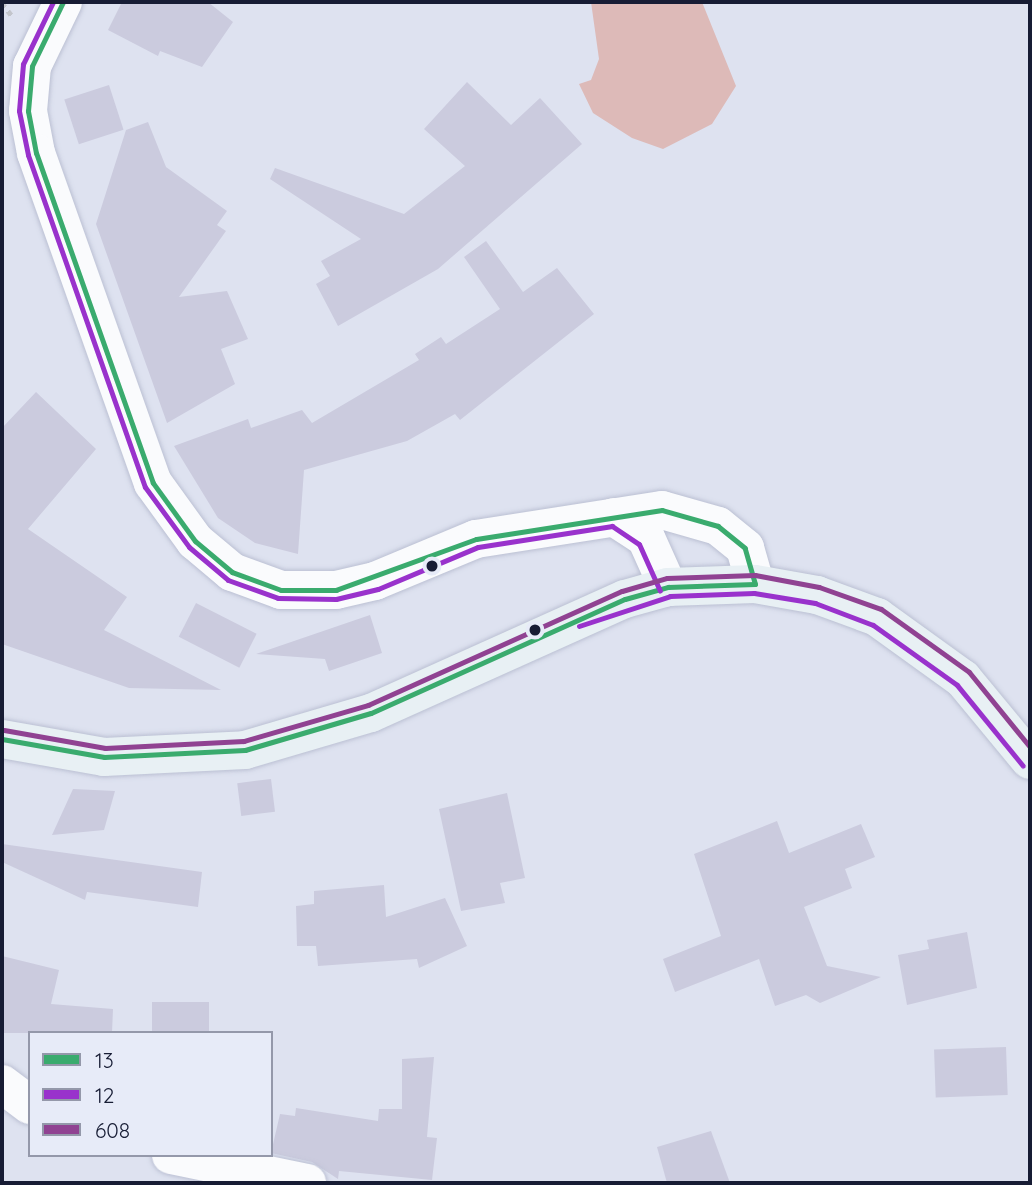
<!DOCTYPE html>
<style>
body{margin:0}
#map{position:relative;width:1032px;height:1185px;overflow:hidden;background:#dee2f0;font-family:Quicksand,sans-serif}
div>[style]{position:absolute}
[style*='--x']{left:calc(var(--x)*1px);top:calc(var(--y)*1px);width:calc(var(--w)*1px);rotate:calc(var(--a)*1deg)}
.green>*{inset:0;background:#ddbab8}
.building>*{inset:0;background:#cbcbde;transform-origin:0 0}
.path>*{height:4.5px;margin-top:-2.25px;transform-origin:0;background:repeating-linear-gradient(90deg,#c3c5cc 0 5px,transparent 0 10px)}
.roads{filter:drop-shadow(0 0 2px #bbc0d3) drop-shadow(0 0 2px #bbc0d3)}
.minor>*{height:38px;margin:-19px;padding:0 19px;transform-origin:19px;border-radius:19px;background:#fafbfd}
.major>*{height:38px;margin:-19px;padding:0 19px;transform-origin:19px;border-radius:19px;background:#e8f0f4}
.bus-1>*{height:5px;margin:-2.5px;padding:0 2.5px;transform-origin:2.5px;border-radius:2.5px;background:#3aab6e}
.bus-2>*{height:5px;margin:-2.5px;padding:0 2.5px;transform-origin:2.5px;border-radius:2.5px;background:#9932cc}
.bus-3>*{height:5px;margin:-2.5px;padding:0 2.5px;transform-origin:2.5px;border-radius:2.5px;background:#904292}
.dots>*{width:19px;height:19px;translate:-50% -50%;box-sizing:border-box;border:4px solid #e7ebf8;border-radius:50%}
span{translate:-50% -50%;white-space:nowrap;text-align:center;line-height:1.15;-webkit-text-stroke:5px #e7ebf8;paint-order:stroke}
.frame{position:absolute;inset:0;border:4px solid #171c34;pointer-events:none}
.legend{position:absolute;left:28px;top:1031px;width:245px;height:126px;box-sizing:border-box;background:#e7ebf8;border:2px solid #9498aa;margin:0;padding:9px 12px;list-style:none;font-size:21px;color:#171c34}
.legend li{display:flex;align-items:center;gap:14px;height:35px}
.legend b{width:35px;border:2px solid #9498aa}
</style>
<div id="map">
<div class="green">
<div style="clip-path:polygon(591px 2px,702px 2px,736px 86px,712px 124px,663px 149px,632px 138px,593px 113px,579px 84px,591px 80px,599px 59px)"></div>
</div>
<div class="building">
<div style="clip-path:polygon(122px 2px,208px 2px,233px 22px,202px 67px,160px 51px,158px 56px,108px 30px)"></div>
<div style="clip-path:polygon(467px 82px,511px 125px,540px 98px,582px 144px,438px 269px,338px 326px,316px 284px,330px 276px,321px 261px,361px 239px,270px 179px,275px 168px,404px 214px,465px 166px,424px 129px)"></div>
<div style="left:109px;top:85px;width:47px;height:47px;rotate:72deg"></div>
<div style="clip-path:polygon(148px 122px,166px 167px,227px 211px,217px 225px,226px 231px,179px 297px,227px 291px,248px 339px,221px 349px,235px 384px,167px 423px,96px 224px,126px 130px)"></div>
<div style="clip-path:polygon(486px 241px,523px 292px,557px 268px,594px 314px,460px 420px,455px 414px,407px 441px,304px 470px,298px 554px,255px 543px,218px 518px,174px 446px,248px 419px,251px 428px,302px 410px,312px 423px,419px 360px,415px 354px,441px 337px,446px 344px,500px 309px,464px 257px)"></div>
<div style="clip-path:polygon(36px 392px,96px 449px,28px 529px,127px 597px,104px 630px,221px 690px,129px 688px,2px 644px,2px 428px)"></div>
<div style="left:196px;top:603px;width:68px;height:38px;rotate:27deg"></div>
<div style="clip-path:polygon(370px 615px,382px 653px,329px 671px,325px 659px,256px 654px)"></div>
<div style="left:271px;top:779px;width:33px;height:34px;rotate:83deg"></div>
<div style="clip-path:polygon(73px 789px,115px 791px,104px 830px,52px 835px)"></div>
<div style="clip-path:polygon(507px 793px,525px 878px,500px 883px,505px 903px,461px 911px,439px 809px)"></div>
<div style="clip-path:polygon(777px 821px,789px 853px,861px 824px,875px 857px,845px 869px,852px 888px,804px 907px,827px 966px,881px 977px,820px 1003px,806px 995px,775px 1006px,759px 959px,675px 992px,663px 959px,721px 936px,694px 854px)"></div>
<div style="clip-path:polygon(2px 844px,202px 872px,198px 907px,87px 892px,85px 900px,2px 862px)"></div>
<div style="clip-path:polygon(384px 885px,386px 917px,445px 898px,467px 946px,419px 968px,417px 959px,318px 966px,316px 946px,297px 946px,296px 906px,314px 904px,314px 891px)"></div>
<div style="clip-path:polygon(967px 932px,977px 988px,907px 1005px,898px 955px,929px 949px,927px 940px)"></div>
<div style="clip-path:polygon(2px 956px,59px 970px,51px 1004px,113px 1009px,112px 1033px,2px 1033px)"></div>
<div style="left:209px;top:1002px;width:31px;height:57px;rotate:90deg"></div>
<div style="left:1006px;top:1047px;width:48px;height:72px;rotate:88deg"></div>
<div style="clip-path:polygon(434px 1057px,427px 1137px,437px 1138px,432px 1180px,339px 1171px,338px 1179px,312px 1162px,271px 1153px,280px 1114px,295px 1116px,296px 1108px,378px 1121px,379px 1109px,402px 1109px,402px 1059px)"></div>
<div style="clip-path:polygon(711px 1131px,730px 1183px,667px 1183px,657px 1147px)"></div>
</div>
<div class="path">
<div style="--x:2;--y:3;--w:18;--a:52"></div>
</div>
<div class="roads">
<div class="minor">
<div style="--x:63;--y:2;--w:71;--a:115.8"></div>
<div style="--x:32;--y:66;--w:45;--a:95.1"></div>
<div style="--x:28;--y:111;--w:43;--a:79.2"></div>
<div style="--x:36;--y:153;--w:350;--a:70.5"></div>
<div style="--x:153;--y:483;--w:72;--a:54.1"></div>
<div style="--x:195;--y:541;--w:48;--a:40"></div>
<div style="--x:232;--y:572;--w:52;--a:20.2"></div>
<div style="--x:281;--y:590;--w:55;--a:0"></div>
<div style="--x:336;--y:590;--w:40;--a:-13"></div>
<div style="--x:375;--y:581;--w:109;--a:-22.6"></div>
<div style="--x:476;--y:539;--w:188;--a:-8.9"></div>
<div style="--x:662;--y:510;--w:58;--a:15.9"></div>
<div style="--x:718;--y:526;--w:35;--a:39"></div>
<div style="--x:745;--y:548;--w:37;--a:74"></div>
<div style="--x:614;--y:517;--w:38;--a:33"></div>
<div style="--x:646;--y:538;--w:54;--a:65.8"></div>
<div style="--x:2;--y:1084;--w:35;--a:37"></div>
<div style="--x:171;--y:1155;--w:139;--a:11.6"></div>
</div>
<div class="major">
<div style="--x:2;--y:739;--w:104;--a:10"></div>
<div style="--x:104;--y:757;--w:141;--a:-2.8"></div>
<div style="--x:245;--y:750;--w:131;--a:-16.4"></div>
<div style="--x:371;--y:713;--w:278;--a:-24.2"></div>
<div style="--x:625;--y:599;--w:45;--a:-15.6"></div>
<div style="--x:668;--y:587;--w:87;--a:-2"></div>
<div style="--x:755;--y:584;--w:63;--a:10.1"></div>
<div style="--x:817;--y:595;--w:64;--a:20.1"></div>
<div style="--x:877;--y:617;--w:106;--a:35.8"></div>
<div style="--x:963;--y:679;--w:105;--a:50.4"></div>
</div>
</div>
<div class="bus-1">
<div style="--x:2;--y:739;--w:104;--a:10"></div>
<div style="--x:104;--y:757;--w:141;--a:-2.8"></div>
<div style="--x:245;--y:750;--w:131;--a:-16.4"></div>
<div style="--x:371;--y:713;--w:278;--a:-24.2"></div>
<div style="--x:625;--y:599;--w:45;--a:-15.6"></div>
<div style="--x:668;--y:587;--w:87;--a:-2"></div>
<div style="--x:755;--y:584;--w:37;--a:-106"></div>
<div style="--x:745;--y:548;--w:35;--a:-141"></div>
<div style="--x:718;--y:526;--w:58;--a:-164.1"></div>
<div style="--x:662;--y:510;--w:188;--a:171.1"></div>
<div style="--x:476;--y:539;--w:149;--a:160"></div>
<div style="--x:336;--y:590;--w:55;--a:180"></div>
<div style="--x:281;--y:590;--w:52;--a:-159.8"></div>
<div style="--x:232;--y:572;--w:48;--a:-140"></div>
<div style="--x:195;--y:541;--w:72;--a:-125.9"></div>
<div style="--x:153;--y:483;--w:350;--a:-109.5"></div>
<div style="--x:36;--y:153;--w:43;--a:-100.8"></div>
<div style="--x:28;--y:111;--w:45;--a:-84.9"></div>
<div style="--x:32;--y:66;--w:71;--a:-64.2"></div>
</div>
<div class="bus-2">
<div style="--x:53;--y:2;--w:69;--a:115.8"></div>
<div style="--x:23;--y:64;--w:47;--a:94.9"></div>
<div style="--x:19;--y:111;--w:45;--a:78.4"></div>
<div style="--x:28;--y:155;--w:352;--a:70.6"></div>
<div style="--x:145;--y:487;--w:74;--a:53.7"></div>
<div style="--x:189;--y:547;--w:51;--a:40.2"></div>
<div style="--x:228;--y:580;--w:53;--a:19.8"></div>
<div style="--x:278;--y:598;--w:58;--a:1"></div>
<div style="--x:336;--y:599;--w:43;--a:-13.4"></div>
<div style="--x:378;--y:589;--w:108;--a:-22.8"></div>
<div style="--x:478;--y:547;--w:136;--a:-8.9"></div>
<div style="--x:612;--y:526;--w:32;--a:34"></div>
<div style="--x:639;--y:544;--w:51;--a:65.9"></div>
<div style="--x:579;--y:626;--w:96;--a:-18.2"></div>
<div style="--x:670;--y:596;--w:84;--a:-2"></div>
<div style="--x:754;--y:593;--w:62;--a:9.3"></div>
<div style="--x:815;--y:603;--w:62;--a:20.8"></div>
<div style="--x:873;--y:625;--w:103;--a:35.5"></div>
<div style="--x:957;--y:685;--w:104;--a:50.8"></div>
</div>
<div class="bus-3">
<div style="--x:4;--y:730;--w:103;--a:10.1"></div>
<div style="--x:105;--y:748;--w:139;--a:-2.9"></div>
<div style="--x:244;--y:741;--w:129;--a:-16.2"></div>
<div style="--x:368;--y:705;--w:278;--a:-24.2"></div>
<div style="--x:622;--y:591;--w:47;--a:-16.1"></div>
<div style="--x:667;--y:578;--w:88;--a:-2"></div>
<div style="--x:755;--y:575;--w:65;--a:10.6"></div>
<div style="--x:819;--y:587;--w:66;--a:19.5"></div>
<div style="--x:881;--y:609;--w:108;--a:35.6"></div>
<div style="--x:969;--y:672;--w:97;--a:50.9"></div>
</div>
<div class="dots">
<div style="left:432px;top:566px;background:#171c34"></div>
<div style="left:535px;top:630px;background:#171c34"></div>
</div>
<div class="frame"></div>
<ul class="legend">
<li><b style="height:9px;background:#3aab6e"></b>13</li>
<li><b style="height:9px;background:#9932cc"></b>12</li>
<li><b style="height:9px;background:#904292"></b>608</li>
</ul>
</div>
